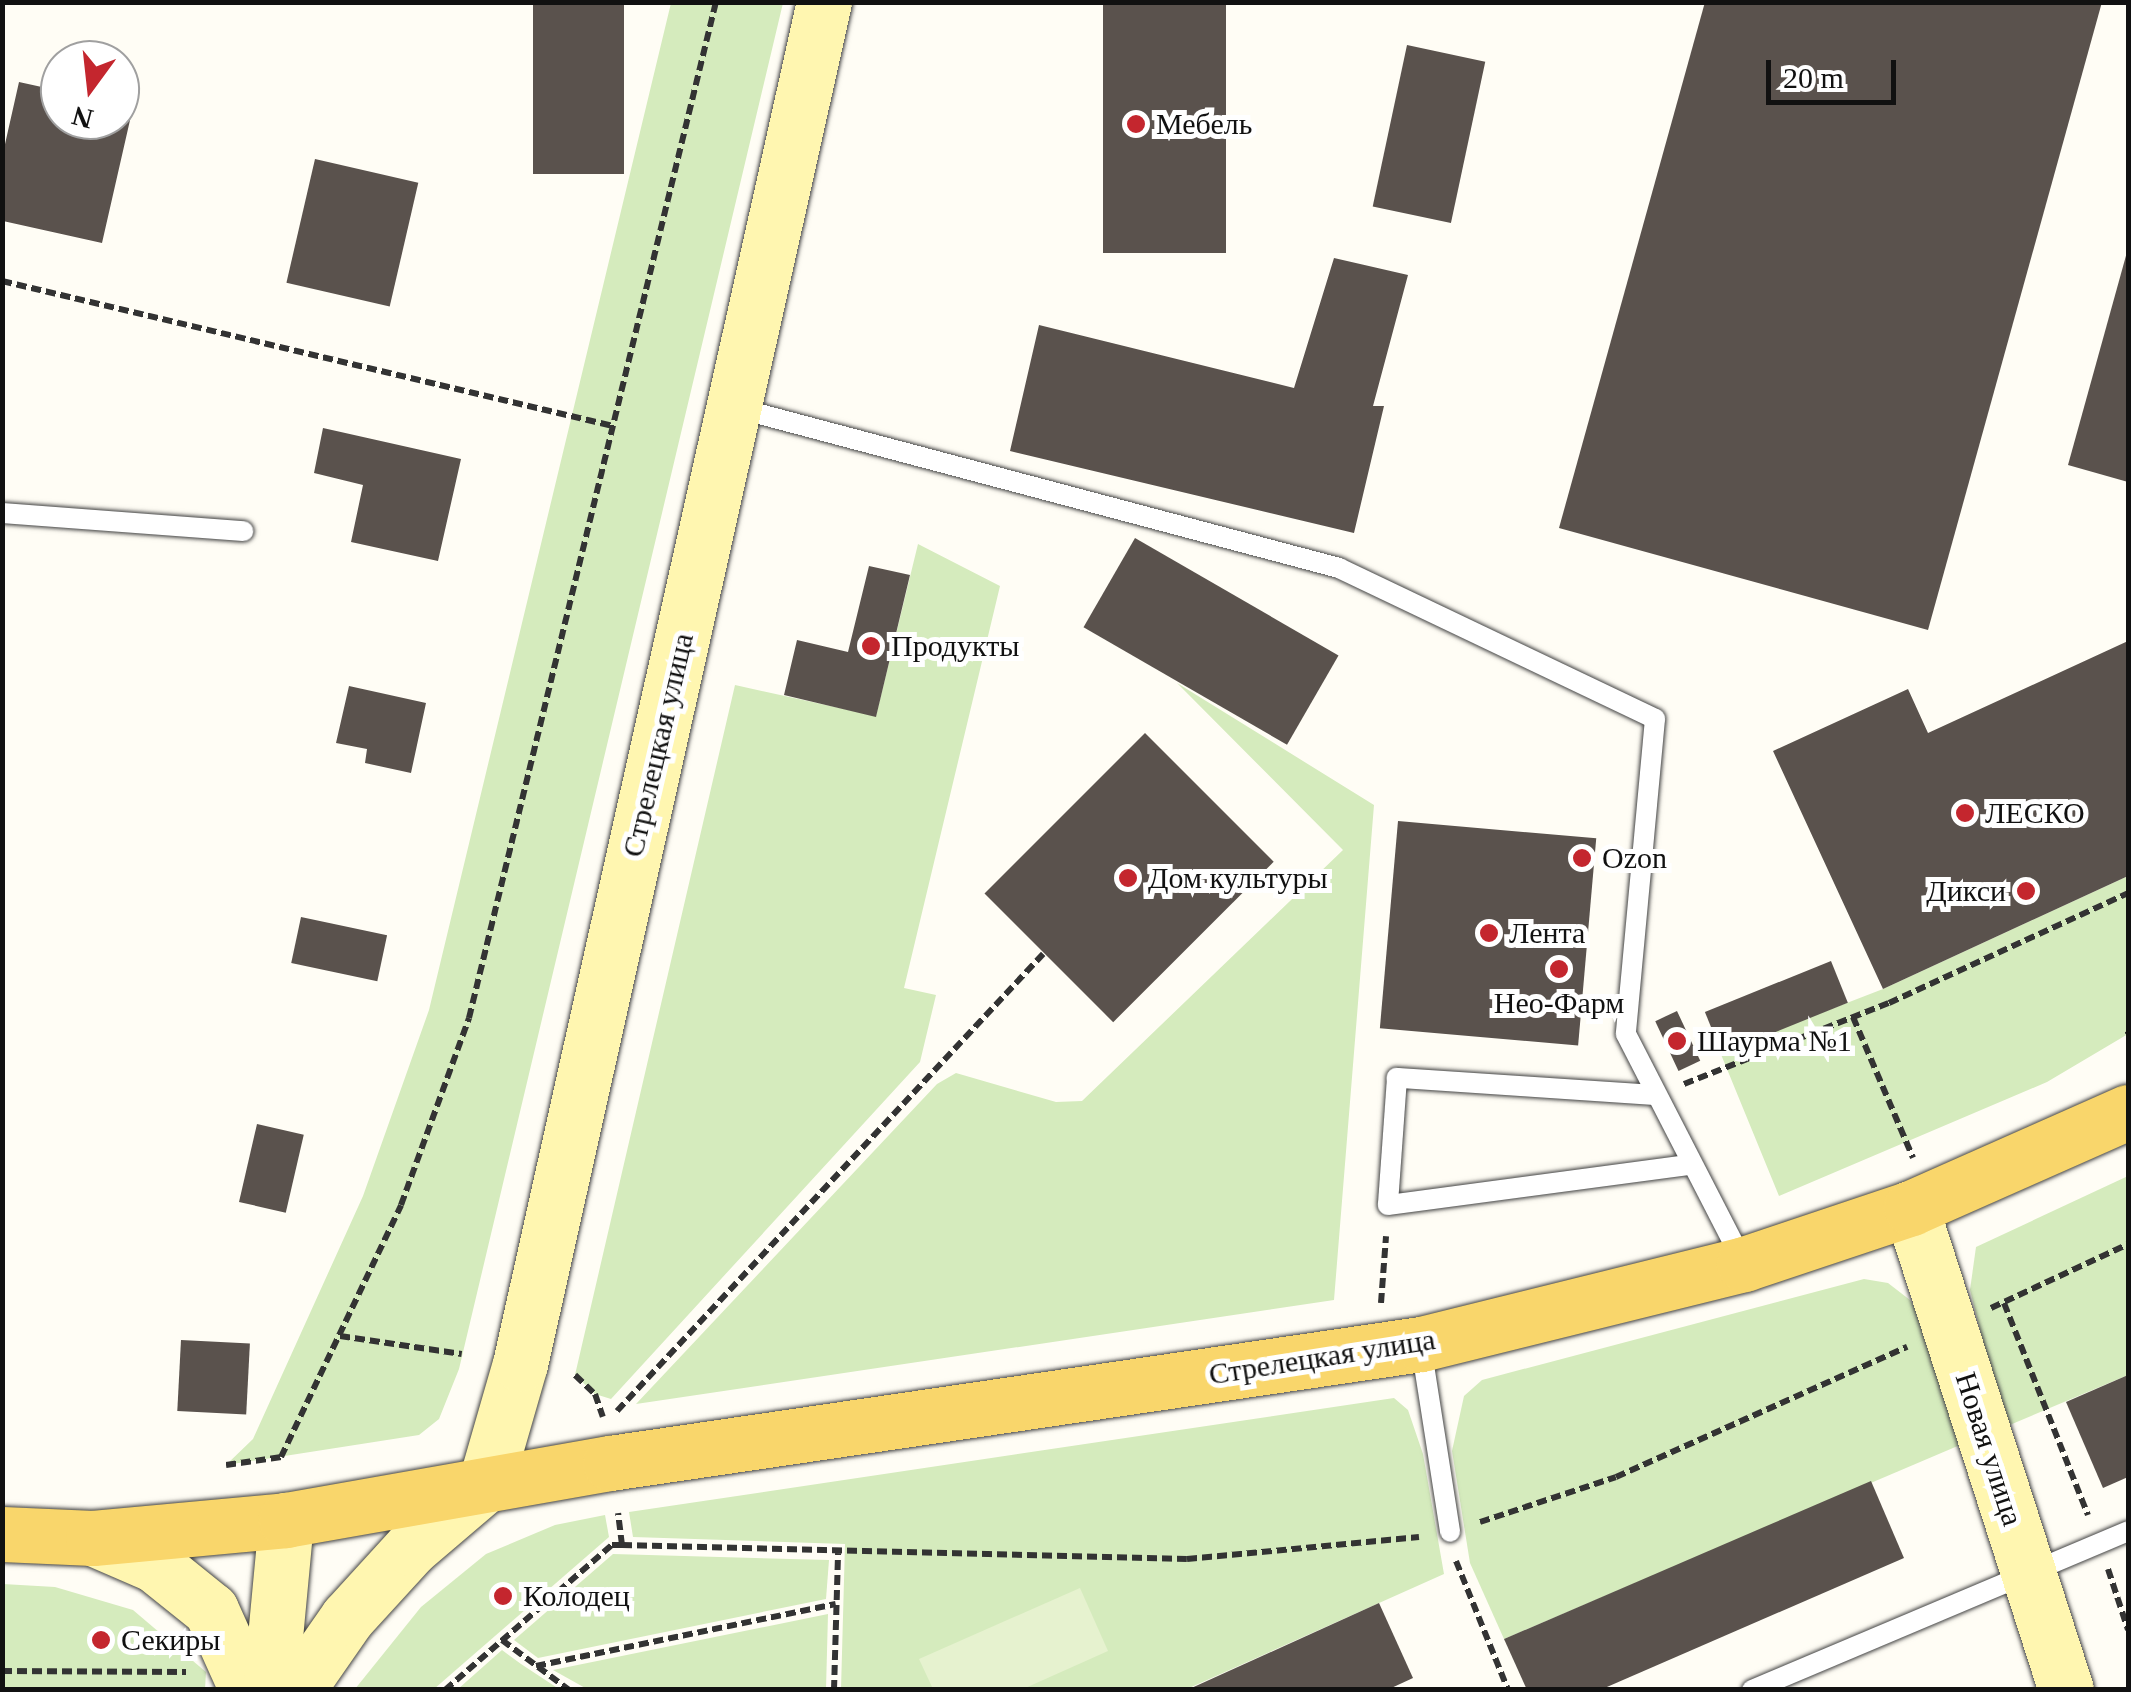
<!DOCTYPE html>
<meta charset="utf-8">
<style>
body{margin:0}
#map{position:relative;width:2131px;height:1692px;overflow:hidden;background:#fffdf5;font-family:"Times New Roman",serif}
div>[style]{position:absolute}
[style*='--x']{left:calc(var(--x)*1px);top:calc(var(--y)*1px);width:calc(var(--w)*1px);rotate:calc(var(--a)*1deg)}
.green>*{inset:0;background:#d5ebbd}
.pitch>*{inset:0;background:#e6f2cf}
.building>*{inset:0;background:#5a524d;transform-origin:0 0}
.path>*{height:6px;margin-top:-3px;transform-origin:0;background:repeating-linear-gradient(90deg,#333 0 10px,transparent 0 15px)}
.roads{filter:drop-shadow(0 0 2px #444) drop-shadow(0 0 2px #444)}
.lane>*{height:20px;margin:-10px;padding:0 10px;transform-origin:10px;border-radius:10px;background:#fff}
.secondary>*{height:55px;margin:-27.5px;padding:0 27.5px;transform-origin:27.5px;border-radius:27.5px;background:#fff6b0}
.primary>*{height:55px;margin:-27.5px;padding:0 27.5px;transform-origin:27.5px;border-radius:27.5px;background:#f9d66b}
.dots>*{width:28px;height:28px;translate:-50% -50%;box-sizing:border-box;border:5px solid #fff;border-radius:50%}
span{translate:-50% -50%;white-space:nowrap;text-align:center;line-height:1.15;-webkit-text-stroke:10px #fff;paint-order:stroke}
.poi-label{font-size:30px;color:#111}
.left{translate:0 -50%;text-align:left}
.right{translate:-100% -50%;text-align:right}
.street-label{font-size:30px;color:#111}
.frame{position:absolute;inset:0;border:5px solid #111;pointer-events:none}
.north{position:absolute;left:40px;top:40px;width:100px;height:100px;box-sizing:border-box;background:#fff;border:2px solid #a0a0a0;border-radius:50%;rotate:195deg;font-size:28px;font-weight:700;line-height:40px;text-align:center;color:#111}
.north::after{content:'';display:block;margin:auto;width:35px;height:45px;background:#c4262e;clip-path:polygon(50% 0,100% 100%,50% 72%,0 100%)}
.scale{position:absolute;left:1766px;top:60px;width:130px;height:45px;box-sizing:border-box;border:5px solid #111;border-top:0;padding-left:12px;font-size:30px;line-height:35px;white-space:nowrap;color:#111;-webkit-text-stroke:8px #fff;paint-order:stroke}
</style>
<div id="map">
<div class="green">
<div style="clip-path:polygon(671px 3px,783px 3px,459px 1369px,439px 1419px,419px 1435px,226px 1465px,253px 1439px,363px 1196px,429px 1010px)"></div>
<div style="clip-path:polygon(918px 544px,1000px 586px,904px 988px,936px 995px,920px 1062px,611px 1399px,595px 1394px,575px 1375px,735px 685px,876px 716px)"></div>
<div style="clip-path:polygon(1177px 683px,1374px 805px,1334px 1300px,636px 1404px,937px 1084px,956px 1073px,1056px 1102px,1082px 1101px,1343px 850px)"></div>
<div style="clip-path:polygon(2128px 876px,2128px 1034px,2047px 1082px,1779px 1196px,1720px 1052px,1883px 989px)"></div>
<div style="clip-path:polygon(2128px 1176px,2128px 1375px,2005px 1427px,1970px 1290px,1976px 1247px)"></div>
<div style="clip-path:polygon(1864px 1279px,1888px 1283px,1910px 1300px,1926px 1326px,1960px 1445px,1504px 1639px,1470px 1563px,1452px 1451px,1464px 1396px,1482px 1380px)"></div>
<div style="clip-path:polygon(1394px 1398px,1408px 1410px,1423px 1454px,1444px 1574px,1187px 1689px,841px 1689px,845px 1544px,633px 1537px,629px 1512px)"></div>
<div style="clip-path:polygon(605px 1515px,609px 1537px,434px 1689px,355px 1689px,421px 1607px,486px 1554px,555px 1525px)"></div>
<div style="clip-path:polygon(613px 1554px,829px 1560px,826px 1599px,538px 1658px,514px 1640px)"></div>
<div style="clip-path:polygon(3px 1584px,55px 1587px,133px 1610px,206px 1672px,205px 1689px,3px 1689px)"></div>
<div style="clip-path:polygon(828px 1614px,826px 1689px,587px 1689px,553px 1670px)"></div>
<div style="clip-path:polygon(502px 1650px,521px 1664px,559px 1689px,458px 1689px)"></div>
</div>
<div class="pitch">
<div style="clip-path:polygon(1080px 1588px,1108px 1651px,1023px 1689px,933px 1689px,919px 1659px)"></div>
</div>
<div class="building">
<div style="left:533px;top:2px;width:91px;height:172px"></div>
<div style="left:1103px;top:2px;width:123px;height:251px"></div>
<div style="clip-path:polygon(1705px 2px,2102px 2px,1928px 630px,1559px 528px)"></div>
<div style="left:1407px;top:45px;width:80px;height:165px;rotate:12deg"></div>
<div style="clip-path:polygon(19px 82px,60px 91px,60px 120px,120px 120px,120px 104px,133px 107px,102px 243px,3px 221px,3px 153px)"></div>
<div style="left:315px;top:159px;width:106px;height:127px;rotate:13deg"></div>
<div style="clip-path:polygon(2127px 252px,2128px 253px,2128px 482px,2068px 465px)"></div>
<div style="clip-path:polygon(1334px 258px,1408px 275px,1373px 406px,1384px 406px,1354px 533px,1010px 451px,1039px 325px,1294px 388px)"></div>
<div style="clip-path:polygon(323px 428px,461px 459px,438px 561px,351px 542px,363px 485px,314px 473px)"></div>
<div style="left:1135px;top:538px;width:235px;height:103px;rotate:30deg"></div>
<div style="clip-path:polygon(869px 566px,910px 575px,876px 717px,784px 695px,797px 640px,848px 652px)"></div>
<div style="clip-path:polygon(2128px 641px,2128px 876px,1883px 989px,1773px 751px,1908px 689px,1928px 733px)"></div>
<div style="clip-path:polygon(349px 686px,426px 703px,411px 773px,365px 763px,367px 749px,336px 743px)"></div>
<div style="left:1145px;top:733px;width:182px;height:227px;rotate:45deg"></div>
<div style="left:1398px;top:821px;width:199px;height:208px;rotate:5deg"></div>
<div style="left:301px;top:917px;width:88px;height:47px;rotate:12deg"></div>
<div style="left:1831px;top:961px;width:45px;height:136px;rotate:68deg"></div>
<div style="left:1677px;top:1011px;width:55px;height:24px;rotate:65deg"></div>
<div style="left:257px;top:1124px;width:48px;height:80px;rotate:13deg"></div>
<div style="left:181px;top:1340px;width:69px;height:71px;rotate:3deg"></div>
<div style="clip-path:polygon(2128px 1375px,2128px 1477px,2103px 1488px,2066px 1402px)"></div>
<div style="clip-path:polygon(1871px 1481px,1904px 1558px,1600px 1690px,1527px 1690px,1504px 1639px)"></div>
<div style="clip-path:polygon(1379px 1603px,1413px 1678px,1387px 1690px,1187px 1690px)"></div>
</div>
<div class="path">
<div style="--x:2;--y:281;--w:628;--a:13.35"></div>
<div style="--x:1853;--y:1017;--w:153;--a:66.9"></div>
<div style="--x:2126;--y:1035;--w:2;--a:-27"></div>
<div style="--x:1684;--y:1084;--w:220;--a:-21.6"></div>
<div style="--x:1889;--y:1003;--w:263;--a:-24.7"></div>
<div style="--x:1381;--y:1303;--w:67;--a:-85.7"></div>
<div style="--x:2004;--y:1303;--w:228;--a:68.4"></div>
<div style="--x:1991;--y:1308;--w:151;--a:-25"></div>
<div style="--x:340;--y:1336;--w:123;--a:8.4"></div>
<div style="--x:575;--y:1375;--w:28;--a:44"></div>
<div style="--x:595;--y:1394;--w:24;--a:71"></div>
<div style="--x:617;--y:1411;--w:625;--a:-47.01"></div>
<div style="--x:226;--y:1465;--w:56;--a:-8.3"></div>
<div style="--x:281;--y:1457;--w:279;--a:-64.5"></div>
<div style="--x:401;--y:1205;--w:199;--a:-70"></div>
<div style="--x:469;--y:1018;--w:1046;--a:-76.34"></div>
<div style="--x:1480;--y:1522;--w:143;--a:-18.3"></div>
<div style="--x:1616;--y:1477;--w:319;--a:-24.1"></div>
<div style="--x:622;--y:1545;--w:565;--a:1.42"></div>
<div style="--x:1187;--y:1559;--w:233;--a:-5.4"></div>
<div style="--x:1456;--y:1561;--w:139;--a:68"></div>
<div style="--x:2108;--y:1569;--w:64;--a:71.8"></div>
<div style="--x:502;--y:1640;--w:84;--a:36.7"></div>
<div style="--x:536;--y:1666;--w:306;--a:-11.7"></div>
<div style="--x:2;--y:1671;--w:184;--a:0.3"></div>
<div style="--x:445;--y:1690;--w:221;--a:-41"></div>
<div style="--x:612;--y:1545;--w:10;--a:0"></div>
<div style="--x:622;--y:1545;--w:32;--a:-97"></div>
<div style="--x:834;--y:1690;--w:137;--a:-88.3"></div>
</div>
<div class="roads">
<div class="lane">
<div style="--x:737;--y:408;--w:623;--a:14.88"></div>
<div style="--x:1339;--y:568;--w:350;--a:25.5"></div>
<div style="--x:1655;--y:719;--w:316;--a:95.3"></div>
<div style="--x:1626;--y:1034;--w:256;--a:62.8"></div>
<div style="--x:2;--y:513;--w:242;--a:4.3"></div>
<div style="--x:1656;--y:1095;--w:260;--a:-176.2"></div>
<div style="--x:1397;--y:1078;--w:127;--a:94.1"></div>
<div style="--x:1388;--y:1205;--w:304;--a:-7.6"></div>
<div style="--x:1421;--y:1346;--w:188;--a:81.1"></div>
<div style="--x:1752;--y:1690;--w:408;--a:-22.9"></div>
</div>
<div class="secondary">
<div style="--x:1911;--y:1208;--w:506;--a:72.17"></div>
<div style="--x:93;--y:1538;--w:68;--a:23.5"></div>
<div style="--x:155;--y:1565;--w:72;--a:38.8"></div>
<div style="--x:211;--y:1610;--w:88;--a:65.8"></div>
<div style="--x:270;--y:1690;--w:171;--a:-84.6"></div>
<div style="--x:297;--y:1690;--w:88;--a:-55.2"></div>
<div style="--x:347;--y:1618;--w:95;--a:-47.6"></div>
<div style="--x:411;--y:1548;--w:97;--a:-40.4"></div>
<div style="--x:485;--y:1485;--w:126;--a:-73.9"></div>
<div style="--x:520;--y:1364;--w:1396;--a:-77.42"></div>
</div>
<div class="primary">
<div style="--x:2;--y:1534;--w:91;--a:2.5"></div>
<div style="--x:93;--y:1538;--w:194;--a:-5.3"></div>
<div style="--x:286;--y:1520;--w:329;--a:-10"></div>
<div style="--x:610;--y:1463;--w:820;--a:-8.35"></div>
<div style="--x:1421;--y:1344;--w:333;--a:-13.9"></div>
<div style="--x:1744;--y:1264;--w:176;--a:-18.5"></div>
<div style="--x:1911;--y:1208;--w:237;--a:-23.9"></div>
</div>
</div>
<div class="dots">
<div style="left:1136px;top:124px;background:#c4262e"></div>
<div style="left:871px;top:646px;background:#c4262e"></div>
<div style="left:1965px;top:813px;background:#c4262e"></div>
<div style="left:1582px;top:858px;background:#c4262e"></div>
<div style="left:1128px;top:878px;background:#c4262e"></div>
<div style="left:2026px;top:891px;background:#c4262e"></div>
<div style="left:1489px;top:933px;background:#c4262e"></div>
<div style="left:1559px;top:969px;background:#c4262e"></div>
<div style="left:1677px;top:1041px;background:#c4262e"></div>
<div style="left:503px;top:1596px;background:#c4262e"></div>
<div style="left:101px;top:1640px;background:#c4262e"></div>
</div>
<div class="poi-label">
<span class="left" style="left:1156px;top:124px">Мебель</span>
<span class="left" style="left:891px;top:646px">Продукты</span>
<span class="left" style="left:1985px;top:813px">ЛЕСКО</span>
<span class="left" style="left:1602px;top:858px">Ozon</span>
<span class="left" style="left:1148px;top:878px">Дом культуры</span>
<span class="right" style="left:2006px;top:891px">Дикси</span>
<span class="left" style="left:1509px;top:933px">Лента</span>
<span style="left:1559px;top:1003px">Нео-Фарм</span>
<span class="left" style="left:1697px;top:1041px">Шаурма №1</span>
<span class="left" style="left:523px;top:1596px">Колодец</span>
<span class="left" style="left:121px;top:1640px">Секиры</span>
</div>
<div class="street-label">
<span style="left:658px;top:745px;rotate:-77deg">Стрелецкая улица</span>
<span style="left:1322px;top:1357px;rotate:-9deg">Стрелецкая улица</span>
<span style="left:1989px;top:1449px;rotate:72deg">Новая улица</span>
</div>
<div class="frame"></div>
<div class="north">N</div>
<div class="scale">20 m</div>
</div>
